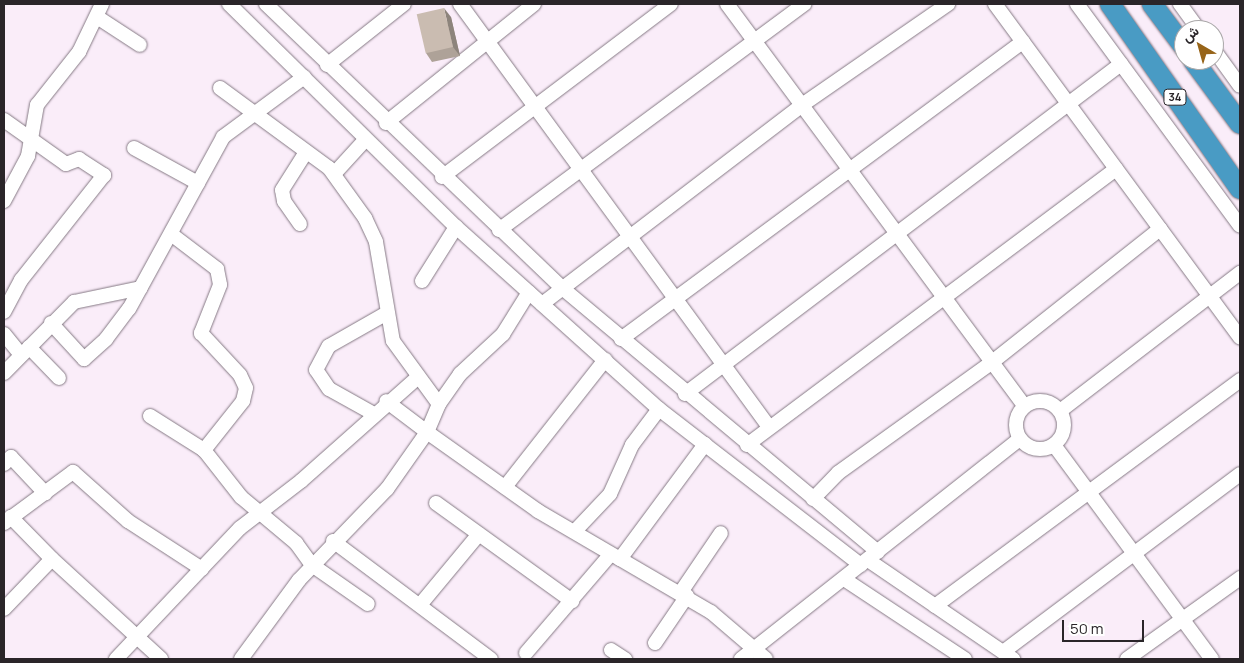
<!DOCTYPE html>
<meta charset="utf-8">
<style>
body{margin:0}
#map{position:relative;width:1244px;height:663px;overflow:hidden;background:#faedf9;font-family:Manrope,Vazirmatn,sans-serif}
div>[style]{position:absolute}
[style*='--x']{left:calc(var(--x)*1px);top:calc(var(--y)*1px);width:calc(var(--w)*1px);rotate:calc(var(--a)*1deg)}
.roads{filter:drop-shadow(0 0 1px #857984) drop-shadow(0 0 1px #857984)}
.minor>*{height:14px;margin:-7px;padding:0 7px;transform-origin:7px;border-radius:7px;background:#fff}
.minor>.ring{margin:-7px;padding:0;box-sizing:content-box;background:none;border:14px solid #fff;border-radius:50%}
.highway>*{height:20px;margin:-10px;padding:0 10px;transform-origin:10px;border-radius:10px;background:#499bc4}
.wall>*{inset:0;background:#aea298}
.shaded-wall>*{inset:0;background:#8d847c}
.building>*{inset:0;background:#cabcb1;transform-origin:0 0}
span{translate:-50% -50%;white-space:nowrap;text-align:center;line-height:1.15;-webkit-text-stroke:4.5px #fff;paint-order:stroke}
.shield-label span{padding:1px 4px;background:#fff;border:1px solid;border-radius:4px;-webkit-text-stroke-width:0}
.shield-label{font-size:11px;color:#2a2529;font-weight:700}
.frame{position:absolute;inset:0;border:5px solid #2a2529;pointer-events:none}
.north{position:absolute;left:1174px;top:20px;width:50px;height:50px;box-sizing:border-box;background:#fff;border:1px solid #aaa8a9;border-radius:50%;rotate:322deg;font-size:14px;font-weight:700;line-height:20px;text-align:center;color:#2a2529}
.north::after{content:'';display:block;margin:auto;width:18px;height:22px;background:#976419;clip-path:polygon(50% 0,100% 100%,50% 72%,0 100%)}
.scale{position:absolute;left:1062px;top:620px;width:82px;height:22px;box-sizing:border-box;border:2px solid #2a2529;border-top:0;padding-left:6px;font-size:15px;line-height:18px;white-space:nowrap;color:#2a2529;-webkit-text-stroke:4px #fff;paint-order:stroke}
</style>
<div id="map">
<div class="roads">
<div class="minor">
<div style="--x:229;--y:4;--w:318;--a:44.5"></div>
<div style="--x:456;--y:227;--w:273;--a:41.9"></div>
<div style="--x:659;--y:409;--w:255;--a:37.7"></div>
<div style="--x:266;--y:4;--w:409;--a:43.8"></div>
<div style="--x:561;--y:287;--w:413;--a:39.9"></div>
<div style="--x:460;--y:4;--w:524;--a:53.85"></div>
<div style="--x:727;--y:4;--w:500;--a:53.5"></div>
<div style="--x:995;--y:4;--w:414;--a:53.7"></div>
<div style="--x:1077;--y:4;--w:275;--a:53.7"></div>
<div style="--x:1180;--y:4;--w:32;--a:54"></div>
<div style="--x:97;--y:17;--w:51;--a:33.1"></div>
<div style="--x:1214;--y:50;--w:44;--a:54.2"></div>
<div style="--x:327;--y:65;--w:98;--a:-38.4"></div>
<div style="--x:220;--y:88;--w:135;--a:36.3"></div>
<div style="--x:329;--y:168;--w:62;--a:54.2"></div>
<div style="--x:365;--y:218;--w:26;--a:65"></div>
<div style="--x:376;--y:242;--w:100;--a:80.3"></div>
<div style="--x:393;--y:341;--w:78;--a:53.9"></div>
<div style="--x:439;--y:404;--w:30;--a:113"></div>
<div style="--x:427;--y:432;--w:136;--a:35.4"></div>
<div style="--x:538;--y:511;--w:200;--a:30.3"></div>
<div style="--x:711;--y:612;--w:72;--a:40.5"></div>
<div style="--x:4;--y:120;--w:76;--a:35.4"></div>
<div style="--x:66;--y:164;--w:14;--a:-21"></div>
<div style="--x:79;--y:159;--w:30;--a:33"></div>
<div style="--x:104;--y:175;--w:134;--a:128.3"></div>
<div style="--x:21;--y:280;--w:36;--a:118"></div>
<div style="--x:386;--y:123;--w:190;--a:-38.8"></div>
<div style="--x:134;--y:148;--w:73;--a:28.7"></div>
<div style="--x:334;--y:174;--w:47;--a:-47.6"></div>
<div style="--x:442;--y:177;--w:287;--a:-37.1"></div>
<div style="--x:4;--y:201;--w:51;--a:-61.9"></div>
<div style="--x:28;--y:156;--w:52;--a:-80"></div>
<div style="--x:37;--y:105;--w:68;--a:-51.6"></div>
<div style="--x:79;--y:52;--w:53;--a:-64.4"></div>
<div style="--x:300;--y:224;--w:28;--a:-125"></div>
<div style="--x:284;--y:201;--w:11;--a:-100"></div>
<div style="--x:282;--y:190;--w:45;--a:-57.7"></div>
<div style="--x:499;--y:230;--w:380;--a:-36.5"></div>
<div style="--x:171;--y:234;--w:58;--a:37.3"></div>
<div style="--x:217;--y:269;--w:16;--a:79"></div>
<div style="--x:220;--y:285;--w:52;--a:111.6"></div>
<div style="--x:201;--y:333;--w:57;--a:47.1"></div>
<div style="--x:240;--y:375;--w:14;--a:65"></div>
<div style="--x:246;--y:388;--w:13;--a:103"></div>
<div style="--x:243;--y:401;--w:63;--a:128.5"></div>
<div style="--x:204;--y:450;--w:60;--a:51.8"></div>
<div style="--x:241;--y:497;--w:72;--a:39.9"></div>
<div style="--x:296;--y:543;--w:27;--a:54"></div>
<div style="--x:312;--y:565;--w:68;--a:34.9"></div>
<div style="--x:422;--y:281;--w:64;--a:-57.8"></div>
<div style="--x:542;--y:304;--w:327;--a:-37.4"></div>
<div style="--x:802;--y:105;--w:178;--a:-34.7"></div>
<div style="--x:51;--y:323;--w:49;--a:47.5"></div>
<div style="--x:84;--y:359;--w:30;--a:-42"></div>
<div style="--x:106;--y:339;--w:38;--a:-53"></div>
<div style="--x:129;--y:309;--w:196;--a:-61.3"></div>
<div style="--x:223;--y:137;--w:101;--a:-36.5"></div>
<div style="--x:4;--y:334;--w:26;--a:51"></div>
<div style="--x:621;--y:339;--w:500;--a:-36.5"></div>
<div style="--x:29;--y:347;--w:43;--a:45.9"></div>
<div style="--x:4;--y:373;--w:100;--a:-45.4"></div>
<div style="--x:74;--y:302;--w:68;--a:-11.8"></div>
<div style="--x:685;--y:394;--w:547;--a:-37.12"></div>
<div class="ring" style="left:1016px;top:401px;width:34px;height:34px"></div>
<div style="--x:439;--y:404;--w:37;--a:-55"></div>
<div style="--x:460;--y:374;--w:59;--a:-42.9"></div>
<div style="--x:503;--y:334;--w:49;--a:-58.2"></div>
<div style="--x:1060;--y:411;--w:227;--a:-37.5"></div>
<div style="--x:374;--y:414;--w:51;--a:-150.9"></div>
<div style="--x:329;--y:389;--w:23;--a:-124"></div>
<div style="--x:316;--y:370;--w:27;--a:-62"></div>
<div style="--x:329;--y:346;--w:67;--a:-29.6"></div>
<div style="--x:150;--y:416;--w:64;--a:32.2"></div>
<div style="--x:747;--y:445;--w:461;--a:-36.8"></div>
<div style="--x:1054;--y:445;--w:266;--a:53.6"></div>
<div style="--x:4;--y:464;--w:10;--a:-45"></div>
<div style="--x:11;--y:457;--w:50;--a:46.6"></div>
<div style="--x:505;--y:487;--w:162;--a:-51.8"></div>
<div style="--x:813;--y:499;--w:36;--a:-46"></div>
<div style="--x:838;--y:473;--w:188;--a:-35.7"></div>
<div style="--x:991;--y:363;--w:216;--a:-38.4"></div>
<div style="--x:436;--y:503;--w:168;--a:35.8"></div>
<div style="--x:4;--y:523;--w:86;--a:-36.5"></div>
<div style="--x:73;--y:472;--w:74;--a:41.7"></div>
<div style="--x:128;--y:521;--w:88;--a:33"></div>
<div style="--x:575;--y:531;--w:51;--a:-46.6"></div>
<div style="--x:610;--y:494;--w:54;--a:-65.8"></div>
<div style="--x:632;--y:445;--w:45;--a:-53.1"></div>
<div style="--x:333;--y:541;--w:197;--a:36.8"></div>
<div style="--x:52;--y:559;--w:148;--a:42.5"></div>
<div style="--x:620;--y:559;--w:143;--a:-53.5"></div>
<div style="--x:868;--y:560;--w:176;--a:34.3"></div>
<div style="--x:844;--y:579;--w:145;--a:33.5"></div>
<div style="--x:681;--y:592;--w:71;--a:-55.9"></div>
<div style="--x:420;--y:605;--w:92;--a:-50.3"></div>
<div style="--x:935;--y:606;--w:380;--a:-36.5"></div>
<div style="--x:4;--y:609;--w:69;--a:-46.2"></div>
<div style="--x:52;--y:559;--w:59;--a:-134.3"></div>
<div style="--x:655;--y:643;--w:57;--a:-55.8"></div>
<div style="--x:611;--y:650;--w:17;--a:33"></div>
<div style="--x:1003;--y:652;--w:296;--a:-36.9"></div>
<div style="--x:526;--y:653;--w:130;--a:-49.4"></div>
<div style="--x:116;--y:659;--w:180;--a:-46.6"></div>
<div style="--x:240;--y:528;--w:77;--a:-37.6"></div>
<div style="--x:301;--y:481;--w:157;--a:-41.6"></div>
<div style="--x:241;--y:659;--w:98;--a:-53.7"></div>
<div style="--x:299;--y:580;--w:127;--a:-46"></div>
<div style="--x:387;--y:489;--w:70;--a:-54.9"></div>
<div style="--x:427;--y:432;--w:51;--a:-142.9"></div>
<div style="--x:741;--y:659;--w:355;--a:-38.3"></div>
<div style="--x:1127;--y:659;--w:139;--a:-35.6"></div>
</div>
<div class="highway">
<div style="--x:1110;--y:4;--w:226;--a:54.9"></div>
<div style="--x:1152;--y:4;--w:54;--a:53.3"></div>
<div style="--x:1193;--y:60;--w:79;--a:53.7"></div>
</div>
</div>
<div class="wall">
<div style="clip-path:polygon(451px 17px,460px 56px,432px 62px,426px 53px)"></div>
</div>
<div class="shaded-wall">
<div style="clip-path:polygon(444px 8px,451px 17px,460px 56px,453px 47px)"></div>
</div>
<div class="building">
<div style="left:444px;top:8px;width:40px;height:28px;rotate:77deg"></div>
</div>
<div class="shield-label">
<span style="left:1175px;top:97px">34</span>
</div>
<div class="frame"></div>
<div class="north">ش</div>
<div class="scale">50 m</div>
</div>
